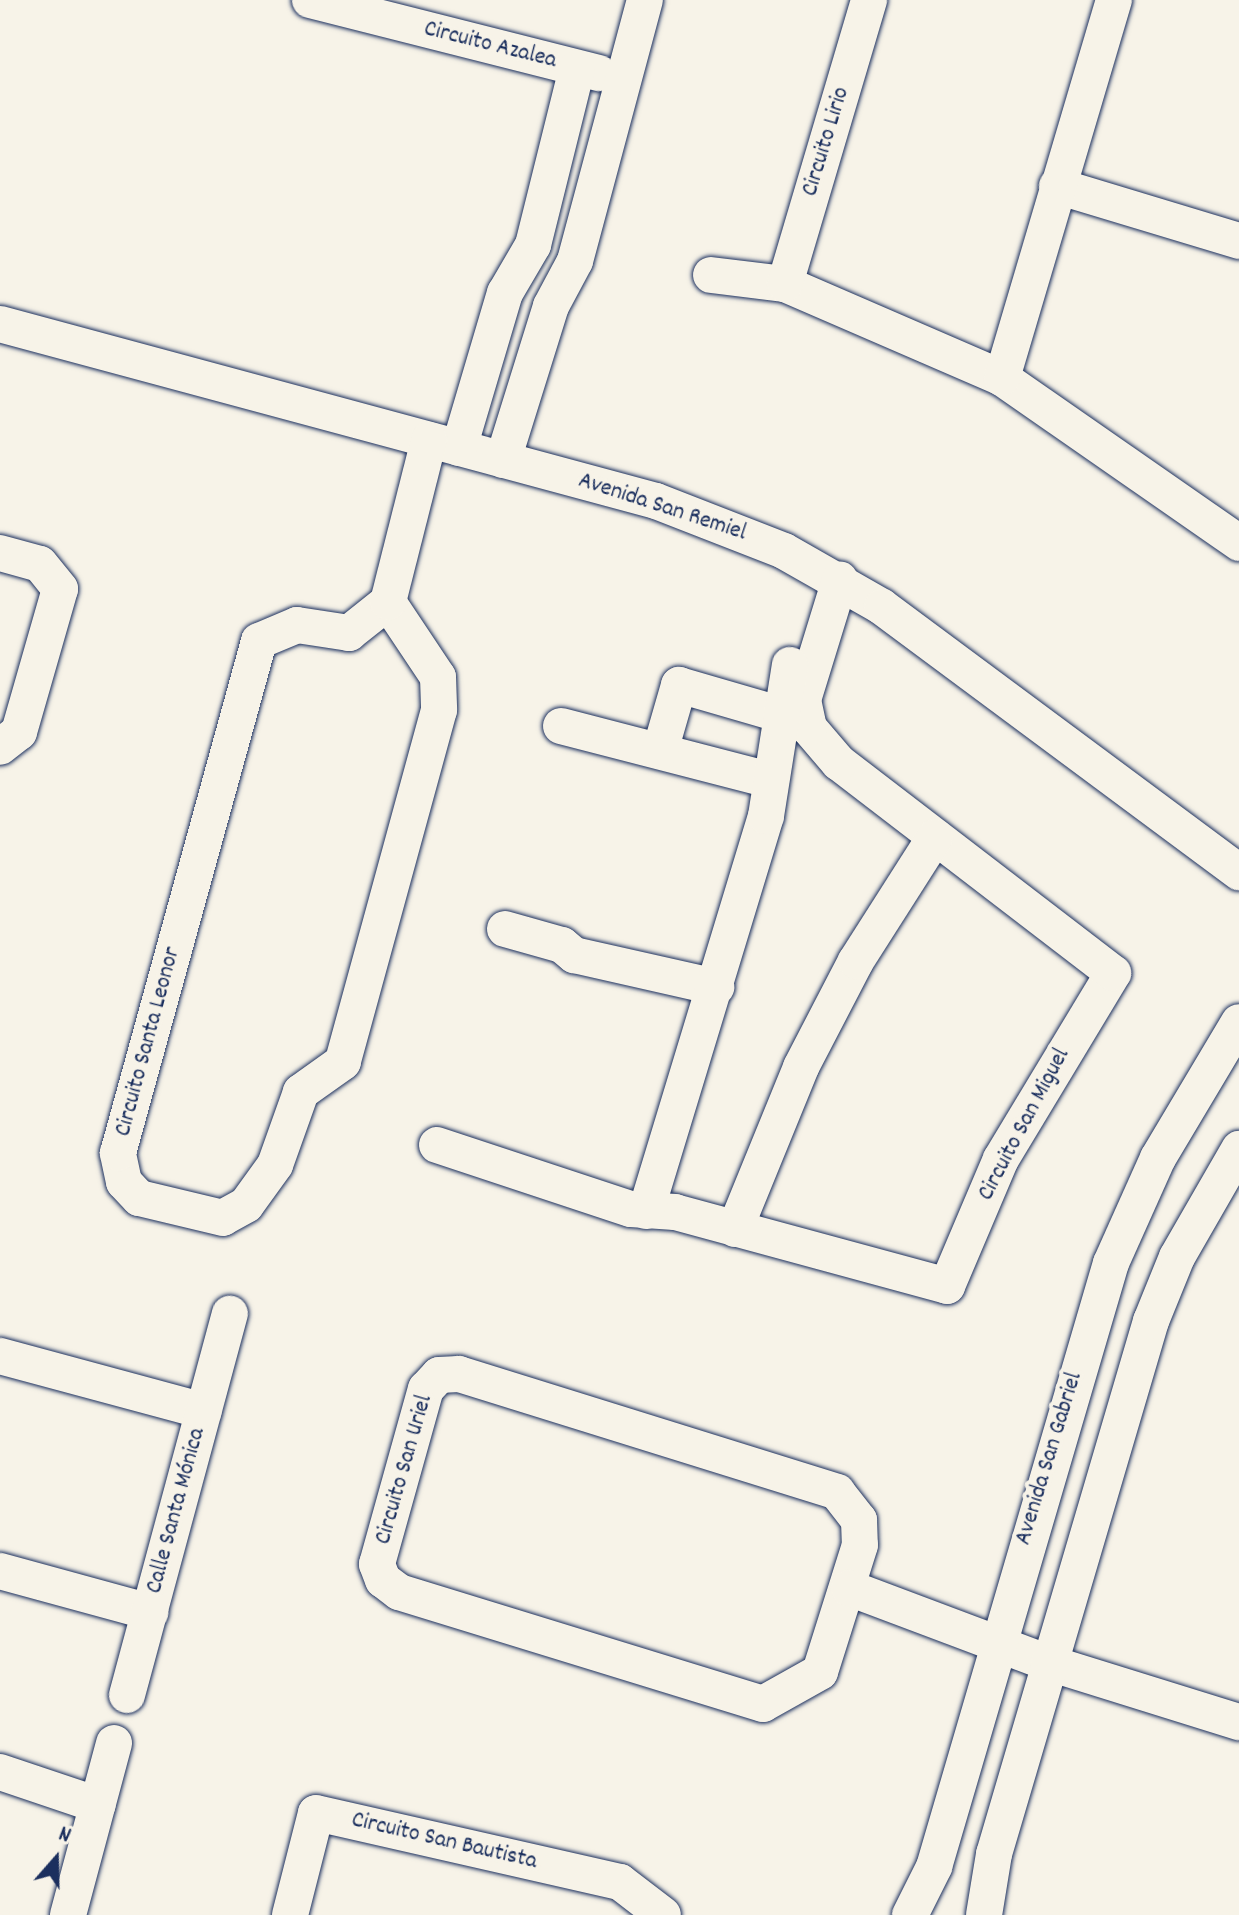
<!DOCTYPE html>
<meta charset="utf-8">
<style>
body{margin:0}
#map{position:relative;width:1239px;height:1915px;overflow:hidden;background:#f7f3e8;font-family:Dekko,sans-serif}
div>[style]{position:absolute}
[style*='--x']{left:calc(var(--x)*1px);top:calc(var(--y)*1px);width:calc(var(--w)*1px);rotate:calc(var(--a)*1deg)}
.roads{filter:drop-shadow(0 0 2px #1b2f5e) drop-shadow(0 0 2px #1b2f5e)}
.minor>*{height:36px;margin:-18px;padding:0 18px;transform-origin:18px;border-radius:18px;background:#f7f3e8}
span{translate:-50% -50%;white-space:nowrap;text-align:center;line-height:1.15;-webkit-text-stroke:8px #f7f3e8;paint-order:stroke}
.street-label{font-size:24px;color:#1b2f5e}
.north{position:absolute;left:16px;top:1819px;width:80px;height:80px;-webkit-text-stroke:6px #f7f3e8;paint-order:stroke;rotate:20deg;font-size:22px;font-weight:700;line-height:32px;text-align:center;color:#1b2f5e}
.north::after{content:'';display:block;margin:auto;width:28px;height:36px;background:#1b2f5e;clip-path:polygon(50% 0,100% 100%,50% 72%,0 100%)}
</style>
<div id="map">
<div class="roads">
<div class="minor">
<div style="--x:310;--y:0;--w:298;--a:14.2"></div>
<div style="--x:1057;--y:186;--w:190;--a:16.8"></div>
<div style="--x:711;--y:275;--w:75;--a:6.9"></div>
<div style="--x:785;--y:284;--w:236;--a:23.4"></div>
<div style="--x:1002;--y:378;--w:289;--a:34.8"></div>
<div style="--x:785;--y:284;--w:296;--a:-73.5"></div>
<div style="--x:0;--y:324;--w:679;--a:15.1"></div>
<div style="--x:656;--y:501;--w:137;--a:21.3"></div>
<div style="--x:784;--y:551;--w:113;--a:29.7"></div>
<div style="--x:882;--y:607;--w:445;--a:36.6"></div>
<div style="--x:1002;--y:378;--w:394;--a:-73.5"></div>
<div style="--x:459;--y:448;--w:162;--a:-73.5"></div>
<div style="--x:505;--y:293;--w:56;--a:-59.7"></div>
<div style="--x:533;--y:245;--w:182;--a:-76"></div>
<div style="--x:503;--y:460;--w:161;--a:-72.7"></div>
<div style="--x:551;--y:306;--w:51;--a:-61.9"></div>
<div style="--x:575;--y:261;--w:270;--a:-75"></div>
<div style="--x:0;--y:553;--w:41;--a:15.4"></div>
<div style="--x:40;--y:564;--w:32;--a:51"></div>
<div style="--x:60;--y:589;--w:149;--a:106"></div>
<div style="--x:19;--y:732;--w:24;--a:142"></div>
<div style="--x:388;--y:602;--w:90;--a:56.3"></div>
<div style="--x:438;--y:677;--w:33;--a:88"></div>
<div style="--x:439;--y:710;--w:365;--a:105.3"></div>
<div style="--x:343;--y:1062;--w:52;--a:144.5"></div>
<div style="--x:301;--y:1092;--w:77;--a:109.6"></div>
<div style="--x:275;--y:1165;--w:49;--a:125.9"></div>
<div style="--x:246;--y:1205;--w:26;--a:151"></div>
<div style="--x:223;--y:1218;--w:86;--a:-166.6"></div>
<div style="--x:139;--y:1198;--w:22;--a:-133"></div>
<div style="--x:124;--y:1182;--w:30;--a:-102"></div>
<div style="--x:118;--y:1153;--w:531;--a:-74.6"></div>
<div style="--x:259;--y:641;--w:41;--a:-22.8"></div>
<div style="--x:297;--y:625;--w:53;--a:8.7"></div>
<div style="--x:349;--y:633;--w:50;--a:-38.5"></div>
<div style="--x:388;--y:602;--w:167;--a:-75.8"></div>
<div style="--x:561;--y:726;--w:216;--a:14.5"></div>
<div style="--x:660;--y:751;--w:69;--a:-73.9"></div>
<div style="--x:679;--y:685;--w:104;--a:16.2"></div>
<div style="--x:505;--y:929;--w:59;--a:15.7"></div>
<div style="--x:562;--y:945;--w:16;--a:40"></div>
<div style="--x:574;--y:955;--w:146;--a:12.7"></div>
<div style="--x:437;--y:1145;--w:204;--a:18.3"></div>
<div style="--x:631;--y:1209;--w:44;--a:3.9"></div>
<div style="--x:675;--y:1212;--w:282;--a:15.2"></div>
<div style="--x:947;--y:1286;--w:138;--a:-67"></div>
<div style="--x:1001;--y:1159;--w:217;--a:-58.9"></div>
<div style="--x:1113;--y:973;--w:345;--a:-142.5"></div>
<div style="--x:839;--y:763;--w:46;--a:-130.6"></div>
<div style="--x:809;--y:728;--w:29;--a:-102"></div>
<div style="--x:803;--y:700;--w:126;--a:-72.9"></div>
<div style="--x:646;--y:1211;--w:413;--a:-73.1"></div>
<div style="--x:766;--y:816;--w:153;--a:-81"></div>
<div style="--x:735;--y:1229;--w:175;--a:-67.8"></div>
<div style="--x:801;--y:1067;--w:119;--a:-62.6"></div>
<div style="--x:856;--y:961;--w:147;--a:-57.5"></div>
<div style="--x:0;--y:1356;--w:211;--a:15.1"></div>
<div style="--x:459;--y:1374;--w:396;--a:17.3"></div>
<div style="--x:837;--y:1492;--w:36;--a:52"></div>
<div style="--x:859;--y:1520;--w:25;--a:88"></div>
<div style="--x:860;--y:1545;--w:133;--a:107.5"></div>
<div style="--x:820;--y:1672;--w:65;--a:150.7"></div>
<div style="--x:763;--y:1704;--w:381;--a:-162.9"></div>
<div style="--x:399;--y:1592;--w:20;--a:-143"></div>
<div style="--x:383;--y:1580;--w:17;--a:-111"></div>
<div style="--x:377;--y:1564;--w:182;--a:-74.4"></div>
<div style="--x:426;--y:1389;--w:19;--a:-47"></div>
<div style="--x:439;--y:1375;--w:20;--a:-3"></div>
<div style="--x:0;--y:1571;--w:156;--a:15.3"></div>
<div style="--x:849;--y:1588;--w:214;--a:20.6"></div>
<div style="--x:1049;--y:1663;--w:199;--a:17.3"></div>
<div style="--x:127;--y:1695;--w:395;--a:-74.9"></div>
<div style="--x:0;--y:1772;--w:103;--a:18.6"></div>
<div style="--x:68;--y:1915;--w:178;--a:-75"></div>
<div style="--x:290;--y:1915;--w:105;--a:-75.7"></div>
<div style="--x:316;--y:1813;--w:312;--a:12.8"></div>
<div style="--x:620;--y:1882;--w:54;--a:37.5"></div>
<div style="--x:910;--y:1915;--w:54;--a:-63.4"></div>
<div style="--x:934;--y:1867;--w:629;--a:-73.67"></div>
<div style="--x:1111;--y:1263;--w:115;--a:-65.9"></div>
<div style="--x:1158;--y:1158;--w:158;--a:-59.2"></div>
<div style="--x:984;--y:1915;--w:62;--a:-80.7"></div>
<div style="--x:994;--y:1854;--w:556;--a:-73.59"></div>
<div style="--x:1151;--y:1321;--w:69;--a:-67.9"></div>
<div style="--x:1177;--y:1257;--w:125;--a:-60.1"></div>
</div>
</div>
<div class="street-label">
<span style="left:490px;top:46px;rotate:14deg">Circuito Azalea</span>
<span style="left:827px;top:142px;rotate:-73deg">Circuito Lirio</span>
<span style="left:662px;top:508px;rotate:18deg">Avenida San Remiel</span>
<span style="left:149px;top:1042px;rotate:-75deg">Circuito Santa Leonor</span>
<span style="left:1025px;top:1125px;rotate:-62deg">Circuito San Miguel</span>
<span style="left:1050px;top:1459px;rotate:-73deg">Avenida San Gabriel</span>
<span style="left:405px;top:1470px;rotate:-74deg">Circuito San Uriel</span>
<span style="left:177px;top:1511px;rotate:-75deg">Calle Santa Mónica</span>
<span style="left:444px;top:1842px;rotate:13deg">Circuito San Bautista</span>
</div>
<div class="north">N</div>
</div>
